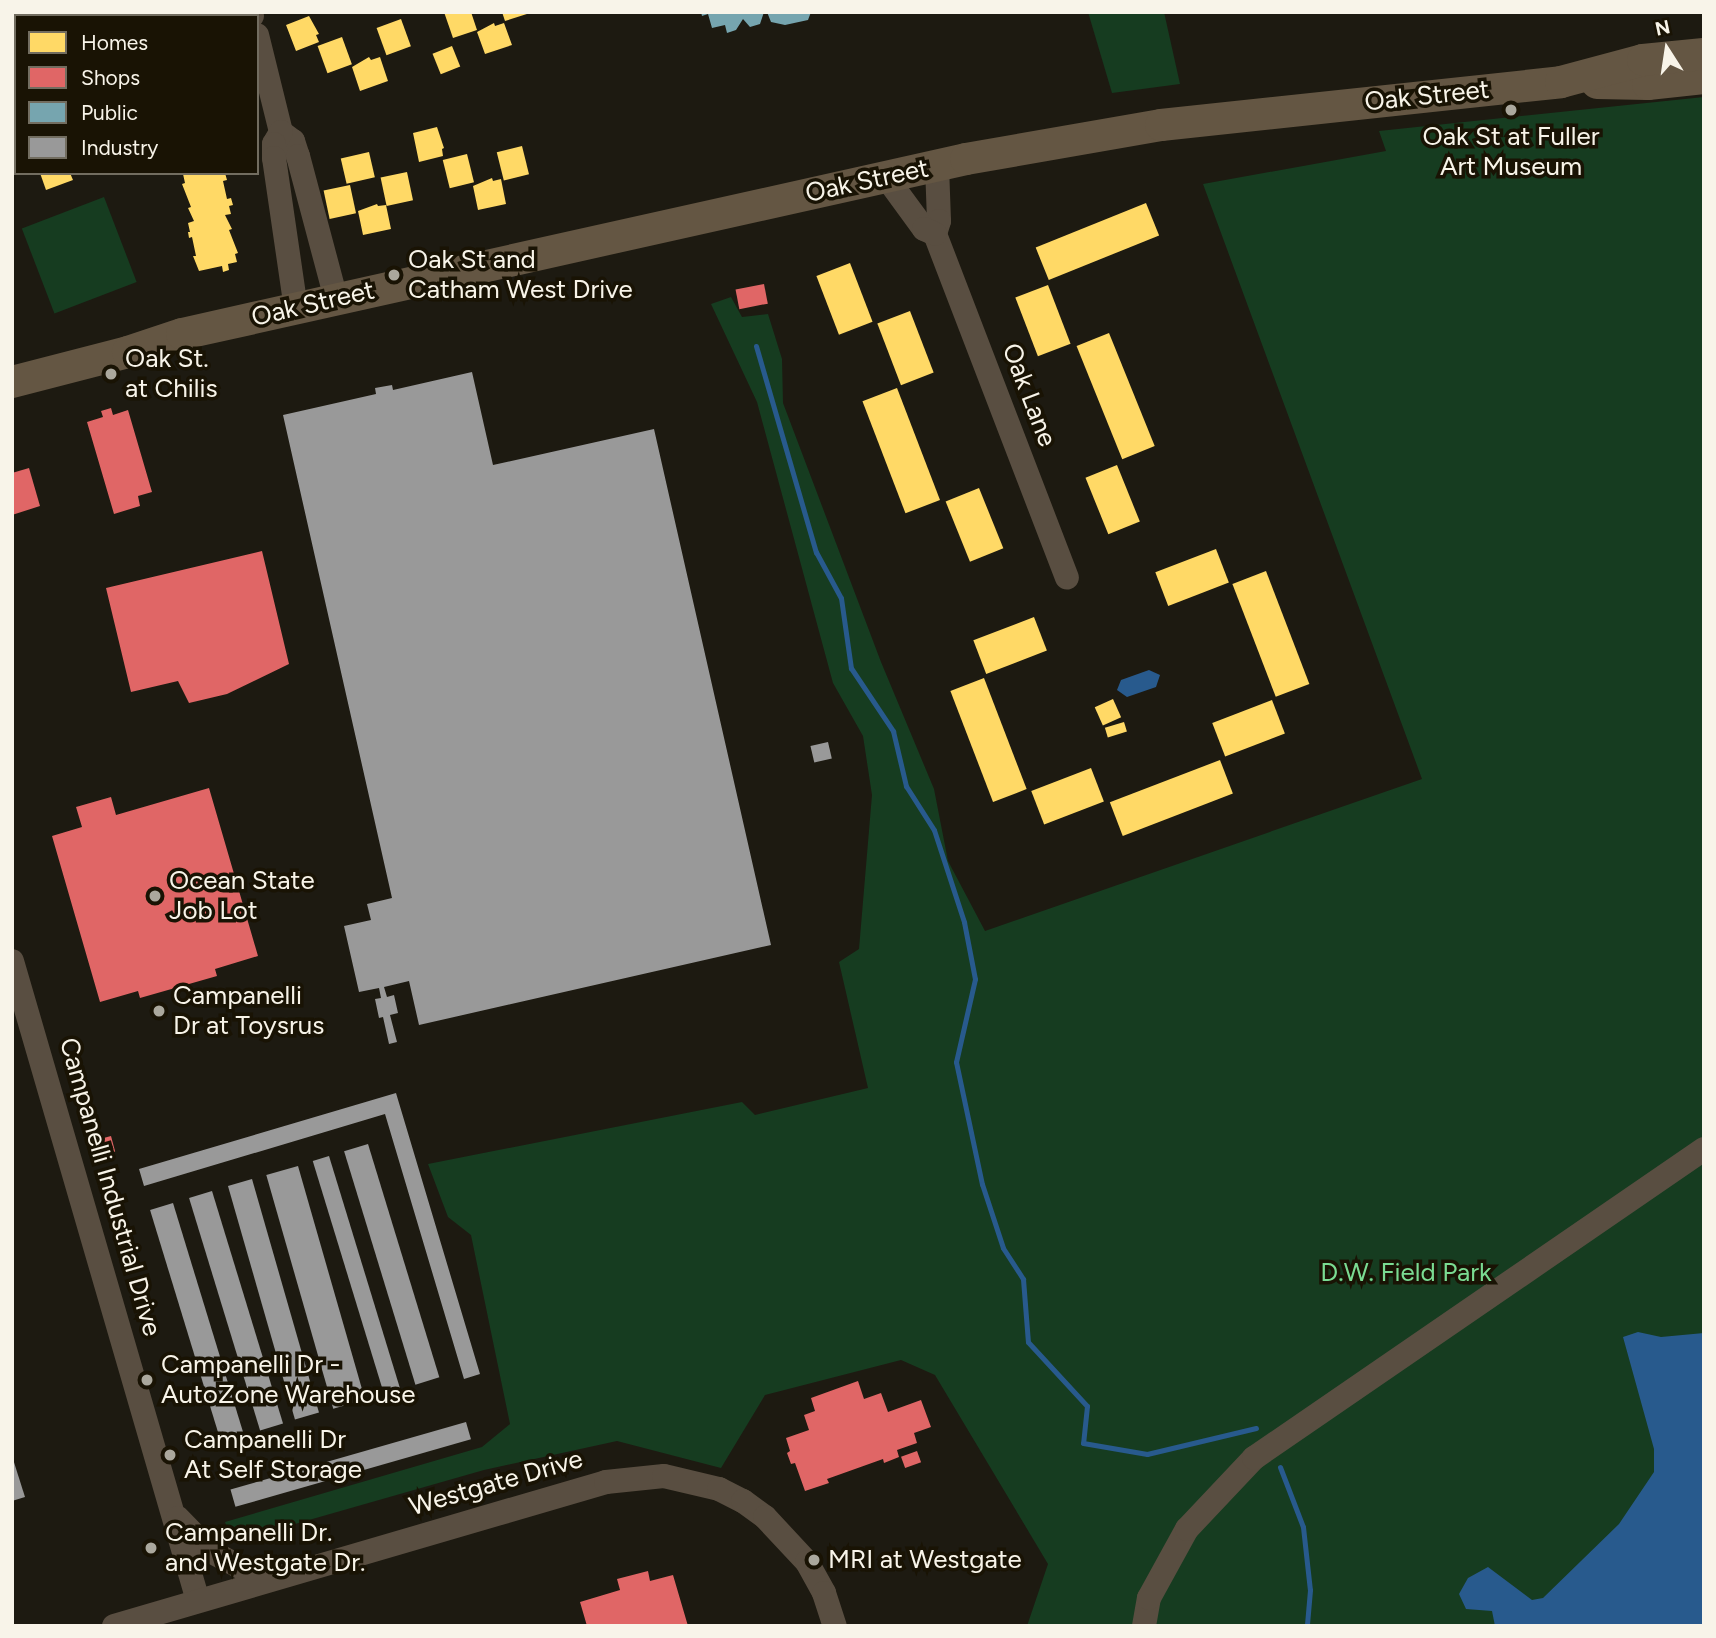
<!DOCTYPE html>
<style>
body{margin:0}
#map{position:relative;width:1716px;height:1638px;overflow:hidden;background:#1d1a11;font-family:Figtree,sans-serif}
div>[style]{position:absolute}
[style*='--x']{left:calc(var(--x)*1px);top:calc(var(--y)*1px);width:calc(var(--w)*1px);rotate:calc(var(--a)*1deg)}
.green>*{inset:0;background:#163c20;transform-origin:0 0}
.water>*{inset:0;background:#285a8d}
.homes>*{inset:0;background:#ffd966;transform-origin:0 0}
.shops>*{inset:0;background:#e06666;transform-origin:0 0}
.public>*{inset:0;background:#76a5af}
.industry>*{inset:0;background:#999;transform-origin:0 0}
.stream>*{height:5px;margin:-2.5px;padding:0 2.5px;transform-origin:2.5px;border-radius:2.5px;background:#285a8d}
.minor>*{height:24px;margin:-12px;padding:0 12px;transform-origin:12px;border-radius:12px;background:#594e41}
.major>*{height:32px;margin:-16px;padding:0 16px;transform-origin:16px;border-radius:16px;background:#645643}
.dots>*{width:19px;height:19px;translate:-50% -50%;box-sizing:border-box;border:4px solid #191304;border-radius:50%}
span{translate:-50% -50%;white-space:nowrap;text-align:center;line-height:1.15;-webkit-text-stroke:7px #191304;paint-order:stroke}
.street-label{font-size:26px;color:#f8f4e9}
.poi-label{font-size:26px;color:#f8f4e9}
.left{translate:0 -50%;text-align:left}
.park-label{font-size:26px;color:#7adb92}
.frame{position:absolute;inset:0;border:14px solid #f8f4e9;pointer-events:none}
.legend{position:absolute;left:14px;top:14px;width:245px;height:161px;box-sizing:border-box;background:#191304;border:2px solid #726d60;margin:0;padding:9px 12px;list-style:none;font-size:21px;color:#f8f4e9}
.legend li{display:flex;align-items:center;gap:14px;height:35px}
.legend b{width:35px;border:2px solid #726d60}
.north{position:absolute;left:1632px;top:14px;width:70px;height:70px;-webkit-text-stroke:5px #191304;paint-order:stroke;rotate:348deg;font-size:19px;font-weight:700;line-height:28px;text-align:center;color:#f8f4e9}
.north::after{content:'';display:block;margin:auto;width:24px;height:32px;background:#f8f4e9;clip-path:polygon(50% 0,100% 100%,50% 72%,0 100%)}
</style>
<div id="map">
<div class="green">
<div style="clip-path:polygon(1088px 12px,1164px 12px,1180px 84px,1112px 93px)"></div>
<div style="clip-path:polygon(1704px 97px,1704px 1626px,1027px 1626px,1048px 1564px,935px 1375px,901px 1360px,765px 1395px,721px 1468px,617px 1441px,484px 1470px,232px 1542px,225px 1522px,482px 1447px,510px 1424px,471px 1235px,448px 1217px,428px 1164px,742px 1102px,755px 1115px,868px 1088px,839px 962px,859px 949px,872px 795px,863px 736px,833px 683px,757px 402px,711px 304px,731px 297px,742px 317px,768px 314px,782px 359px,783px 403px,881px 662px,934px 789px,948px 861px,985px 931px,1422px 779px,1203px 184px,1386px 151px,1379px 131px)"></div>
<div style="left:104px;top:197px;width:91px;height:88px;rotate:69deg"></div>
</div>
<div class="water">
<div style="clip-path:polygon(1149px 670px,1160px 675px,1156px 687px,1127px 697px,1117px 690px,1121px 680px)"></div>
<div style="clip-path:polygon(1638px 1332px,1661px 1337px,1704px 1333px,1704px 1626px,1495px 1626px,1492px 1611px,1466px 1609px,1459px 1594px,1468px 1578px,1488px 1567px,1532px 1600px,1543px 1598px,1619px 1524px,1654px 1472px,1654px 1449px,1623px 1337px)"></div>
</div>
<div class="homes">
<div style="clip-path:polygon(444px 12px,471px 12px,477px 30px,453px 38px)"></div>
<div style="clip-path:polygon(502px 12px,530px 12px,530px 13px,505px 21px)"></div>
<div style="clip-path:polygon(309px 16px,319px 34px,316px 35px,319px 42px,296px 51px,286px 25px)"></div>
<div style="left:401px;top:19px;width:29px;height:26px;rotate:70deg"></div>
<div style="clip-path:polygon(494px 23px,495px 26px,504px 23px,512px 45px,485px 54px,477px 32px)"></div>
<div style="left:342px;top:37px;width:29px;height:26px;rotate:70deg"></div>
<div style="left:452px;top:46px;width:22px;height:21px;rotate:68deg"></div>
<div style="clip-path:polygon(369px 57px,371px 60px,380px 57px,388px 81px,360px 91px,352px 67px)"></div>
<div style="clip-path:polygon(437px 127px,444px 148px,442px 149px,443px 156px,419px 162px,413px 133px)"></div>
<div style="left:522px;top:146px;width:29px;height:26px;rotate:76deg"></div>
<div style="left:369px;top:152px;width:26px;height:29px;rotate:77deg"></div>
<div style="left:467px;top:154px;width:29px;height:25px;rotate:76deg"></div>
<div style="left:407px;top:172px;width:29px;height:27px;rotate:78deg"></div>
<div style="clip-path:polygon(40px 173px,70px 173px,73px 180px,46px 190px)"></div>
<div style="clip-path:polygon(225px 173px,227px 180px,223px 181px,227px 199px,231px 198px,233px 205px,229px 206px,231px 214px,225px 215px,232px 229px,229px 230px,238px 253px,235px 254px,237px 262px,228px 264px,229px 270px,223px 272px,222px 266px,199px 271px,193px 256px,196px 256px,192px 237px,189px 238px,188px 232px,190px 232px,188px 223px,194px 221px,188px 208px,191px 207px,182px 184px,185px 183px,183px 174px)"></div>
<div style="clip-path:polygon(492px 178px,493px 181px,501px 179px,506px 204px,478px 210px,473px 186px)"></div>
<div style="left:350px;top:185px;width:29px;height:27px;rotate:78deg"></div>
<div style="left:1146px;top:203px;width:35px;height:119px;rotate:68deg"></div>
<div style="clip-path:polygon(377px 204px,378px 206px,386px 205px,391px 229px,363px 235px,358px 211px)"></div>
<div style="left:850px;top:263px;width:63px;height:36px;rotate:69deg"></div>
<div style="left:1048px;top:285px;width:63px;height:35px;rotate:69deg"></div>
<div style="left:910px;top:311px;width:66px;height:35px;rotate:69deg"></div>
<div style="left:1109px;top:333px;width:122px;height:35px;rotate:68deg"></div>
<div style="left:897px;top:388px;width:120px;height:37px;rotate:69deg"></div>
<div style="left:1117px;top:465px;width:61px;height:34px;rotate:68deg"></div>
<div style="left:979px;top:488px;width:65px;height:36px;rotate:68deg"></div>
<div style="left:1216px;top:549px;width:36px;height:65px;rotate:69deg"></div>
<div style="left:1266px;top:571px;width:121px;height:36px;rotate:69deg"></div>
<div style="left:1034px;top:617px;width:36px;height:65px;rotate:69deg"></div>
<div style="left:984px;top:678px;width:119px;height:36px;rotate:69deg"></div>
<div style="left:1113px;top:699px;width:20px;height:20px;rotate:66deg"></div>
<div style="left:1272px;top:700px;width:36px;height:64px;rotate:69deg"></div>
<div style="left:1124px;top:722px;width:10px;height:20px;rotate:73deg"></div>
<div style="left:1220px;top:760px;width:36px;height:118px;rotate:69deg"></div>
<div style="left:1091px;top:768px;width:36px;height:64px;rotate:69deg"></div>
</div>
<div class="shops">
<div style="left:764px;top:284px;width:20px;height:29px;rotate:79deg"></div>
<div style="clip-path:polygon(111px 408px,113px 415px,128px 410px,152px 492px,138px 496px,140px 506px,114px 514px,87px 422px,103px 417px,101px 411px)"></div>
<div style="clip-path:polygon(29px 468px,40px 506px,12px 515px,12px 473px)"></div>
<div style="clip-path:polygon(262px 551px,289px 664px,227px 694px,189px 703px,178px 681px,131px 692px,106px 588px)"></div>
<div style="clip-path:polygon(209px 788px,258px 956px,215px 969px,217px 976px,140px 998px,138px 991px,100px 1002px,52px 836px,82px 827px,76px 807px,111px 797px,116px 815px)"></div>
<div style="left:111px;top:1136px;width:16px;height:24px;rotate:75deg"></div>
<div style="clip-path:polygon(858px 1381px,864px 1399px,881px 1393px,888px 1412px,921px 1400px,931px 1427px,914px 1433px,917px 1443px,897px 1450px,899px 1457px,884px 1463px,883px 1459px,827px 1479px,829px 1483px,805px 1491px,795px 1463px,791px 1464px,787px 1453px,790px 1451px,786px 1438px,809px 1430px,804px 1415px,815px 1411px,811px 1398px)"></div>
<div style="left:917px;top:1451px;width:12px;height:17px;rotate:70deg"></div>
<div style="clip-path:polygon(648px 1571px,650px 1581px,673px 1575px,688px 1626px,587px 1626px,580px 1602px,620px 1590px,617px 1579px)"></div>
</div>
<div class="public">
<div style="clip-path:polygon(701px 12px,764px 12px,760px 24px,750px 27px,743px 19px,736px 30px,727px 33px,725px 25px,712px 28px,708px 14px,702px 16px)"></div>
<div style="clip-path:polygon(767px 12px,811px 12px,808px 20px,785px 25px,771px 22px)"></div>
</div>
<div class="industry">
<div style="clip-path:polygon(472px 372px,493px 465px,654px 429px,771px 945px,419px 1025px,409px 981px,384px 987px,387px 997px,394px 995px,398px 1013px,390px 1015px,397px 1042px,389px 1044px,383px 1017px,379px 1018px,375px 999px,381px 998px,379px 988px,359px 992px,344px 926px,371px 920px,367px 904px,392px 898px,283px 415px,376px 394px,375px 388px,392px 385px,393px 390px)"></div>
<div style="left:828px;top:742px;width:17px;height:18px;rotate:77deg"></div>
<div style="clip-path:polygon(396px 1093px,480px 1374px,464px 1379px,385px 1114px,144px 1186px,139px 1169px)"></div>
<div style="left:368px;top:1144px;width:244px;height:25px;rotate:73deg"></div>
<div style="left:329px;top:1156px;width:243px;height:17px;rotate:73deg"></div>
<div style="left:298px;top:1166px;width:243px;height:33px;rotate:74deg"></div>
<div style="left:252px;top:1179px;width:243px;height:25px;rotate:74deg"></div>
<div style="left:212px;top:1191px;width:243px;height:24px;rotate:73deg"></div>
<div style="left:173px;top:1203px;width:244px;height:24px;rotate:73deg"></div>
<div style="left:466px;top:1422px;width:18px;height:245px;rotate:74deg"></div>
<div style="clip-path:polygon(12px 1456px,25px 1497px,12px 1501px)"></div>
</div>
<div class="stream">
<div style="--x:756;--y:346;--w:215;--a:73.8"></div>
<div style="--x:816;--y:552;--w:52;--a:61.5"></div>
<div style="--x:841;--y:598;--w:71;--a:81.9"></div>
<div style="--x:851;--y:668;--w:76;--a:56.3"></div>
<div style="--x:893;--y:731;--w:57;--a:76.7"></div>
<div style="--x:906;--y:786;--w:52;--a:57.5"></div>
<div style="--x:934;--y:830;--w:97;--a:71.9"></div>
<div style="--x:964;--y:922;--w:58;--a:79.1"></div>
<div style="--x:975;--y:979;--w:85;--a:102.9"></div>
<div style="--x:956;--y:1062;--w:125;--a:78"></div>
<div style="--x:982;--y:1184;--w:67;--a:71.8"></div>
<div style="--x:1003;--y:1248;--w:37;--a:57"></div>
<div style="--x:1023;--y:1279;--w:63;--a:85.5"></div>
<div style="--x:1028;--y:1342;--w:87;--a:47.3"></div>
<div style="--x:1087;--y:1406;--w:37;--a:96"></div>
<div style="--x:1083;--y:1443;--w:65;--a:9.8"></div>
<div style="--x:1147;--y:1454;--w:112;--a:-13.4"></div>
<div style="--x:1280;--y:1467;--w:64;--a:69"></div>
<div style="--x:1303;--y:1527;--w:63;--a:83.7"></div>
<div style="--x:1310;--y:1590;--w:36;--a:95"></div>
</div>
<div class="minor">
<div style="--x:251;--y:12;--w:4;--a:76"></div>
<div style="--x:257;--y:35;--w:100;--a:76.1"></div>
<div style="--x:281;--y:132;--w:15;--a:37"></div>
<div style="--x:293;--y:141;--w:16;--a:72"></div>
<div style="--x:298;--y:156;--w:148;--a:75.1"></div>
<div style="--x:281;--y:132;--w:14;--a:120"></div>
<div style="--x:274;--y:144;--w:14;--a:90"></div>
<div style="--x:274;--y:158;--w:152;--a:81.7"></div>
<div style="--x:937;--y:166;--w:55;--a:87.9"></div>
<div style="--x:939;--y:221;--w:14;--a:107"></div>
<div style="--x:935;--y:234;--w:368;--a:69"></div>
<div style="--x:886;--y:177;--w:64;--a:53.8"></div>
<div style="--x:924;--y:229;--w:12;--a:24"></div>
<div style="--x:12;--y:961;--w:666;--a:73.79"></div>
<div style="--x:178;--y:1518;--w:46;--a:45.9"></div>
<div style="--x:210;--y:1551;--w:49;--a:28.1"></div>
<div style="--x:253;--y:1574;--w:22;--a:10"></div>
<div style="--x:114;--y:1626;--w:513;--a:-16.31"></div>
<div style="--x:606;--y:1482;--w:58;--a:-5.9"></div>
<div style="--x:664;--y:1476;--w:57;--a:13.3"></div>
<div style="--x:719;--y:1489;--w:27;--a:27"></div>
<div style="--x:743;--y:1501;--w:27;--a:36"></div>
<div style="--x:765;--y:1517;--w:62;--a:47"></div>
<div style="--x:807;--y:1562;--w:35;--a:61"></div>
<div style="--x:824;--y:1593;--w:35;--a:72"></div>
<div style="--x:1144;--y:1626;--w:28;--a:-80"></div>
<div style="--x:1149;--y:1598;--w:79;--a:-61.2"></div>
<div style="--x:1187;--y:1529;--w:98;--a:-46.7"></div>
<div style="--x:1254;--y:1458;--w:546;--a:-34.48"></div>
</div>
<div class="major">
<div style="--x:1597;--y:83;--w:51;--a:1.1"></div>
<div style="--x:1648;--y:84;--w:56;--a:-6.1"></div>
<div style="--x:12;--y:382;--w:120;--a:-14.5"></div>
<div style="--x:128;--y:352;--w:57;--a:-18.4"></div>
<div style="--x:182;--y:334;--w:803;--a:-12.58"></div>
<div style="--x:966;--y:159;--w:198;--a:-9.9"></div>
<div style="--x:1161;--y:125;--w:402;--a:-6.1"></div>
<div style="--x:1561;--y:82;--w:85;--a:-15"></div>
<div style="--x:1643;--y:60;--w:61;--a:-5.6"></div>
</div>
<div class="dots">
<div style="left:1511px;top:110px;background:#aba89d"></div>
<div style="left:394px;top:275px;background:#aba89d"></div>
<div style="left:111px;top:374px;background:#aba89d"></div>
<div style="left:155px;top:896px;background:#aba89d"></div>
<div style="left:159px;top:1011px;background:#aba89d"></div>
<div style="left:147px;top:1380px;background:#aba89d"></div>
<div style="left:170px;top:1455px;background:#aba89d"></div>
<div style="left:151px;top:1548px;background:#aba89d"></div>
<div style="left:814px;top:1560px;background:#aba89d"></div>
</div>
<div class="street-label">
<span style="left:1427px;top:96px;rotate:-6deg">Oak Street</span>
<span style="left:867px;top:181px;rotate:-12deg">Oak Street</span>
<span style="left:313px;top:304px;rotate:-13deg">Oak Street</span>
<span style="left:1029px;top:395px;rotate:69deg">Oak Lane</span>
<span style="left:110px;top:1187px;rotate:74deg">Campanelli Industrial Drive</span>
<span style="left:496px;top:1483px;rotate:-16deg">Westgate Drive</span>
</div>
<div class="poi-label">
<span style="left:1511px;top:152px">Oak St at Fuller<br>Art Museum</span>
<span class="left" style="left:408px;top:275px">Oak St and<br>Catham West Drive</span>
<span class="left" style="left:125px;top:374px">Oak St.<br>at Chilis</span>
<span class="left" style="left:169px;top:896px">Ocean State<br>Job Lot</span>
<span class="left" style="left:173px;top:1011px">Campanelli<br>Dr at Toysrus</span>
<span class="left" style="left:161px;top:1380px">Campanelli Dr -<br>AutoZone Warehouse</span>
<span class="left" style="left:184px;top:1455px">Campanelli Dr<br>At Self Storage</span>
<span class="left" style="left:165px;top:1548px">Campanelli Dr.<br>and Westgate Dr.</span>
<span class="left" style="left:828px;top:1560px">MRI at Westgate</span>
</div>
<div class="park-label">
<span style="left:1406px;top:1273px">D.W. Field Park</span>
</div>
<div class="frame"></div>
<ul class="legend">
<li><b style="height:19px;background:#ffd966"></b>Homes</li>
<li><b style="height:19px;background:#e06666"></b>Shops</li>
<li><b style="height:19px;background:#76a5af"></b>Public</li>
<li><b style="height:19px;background:#999"></b>Industry</li>
</ul>
<div class="north">N</div>
</div>
